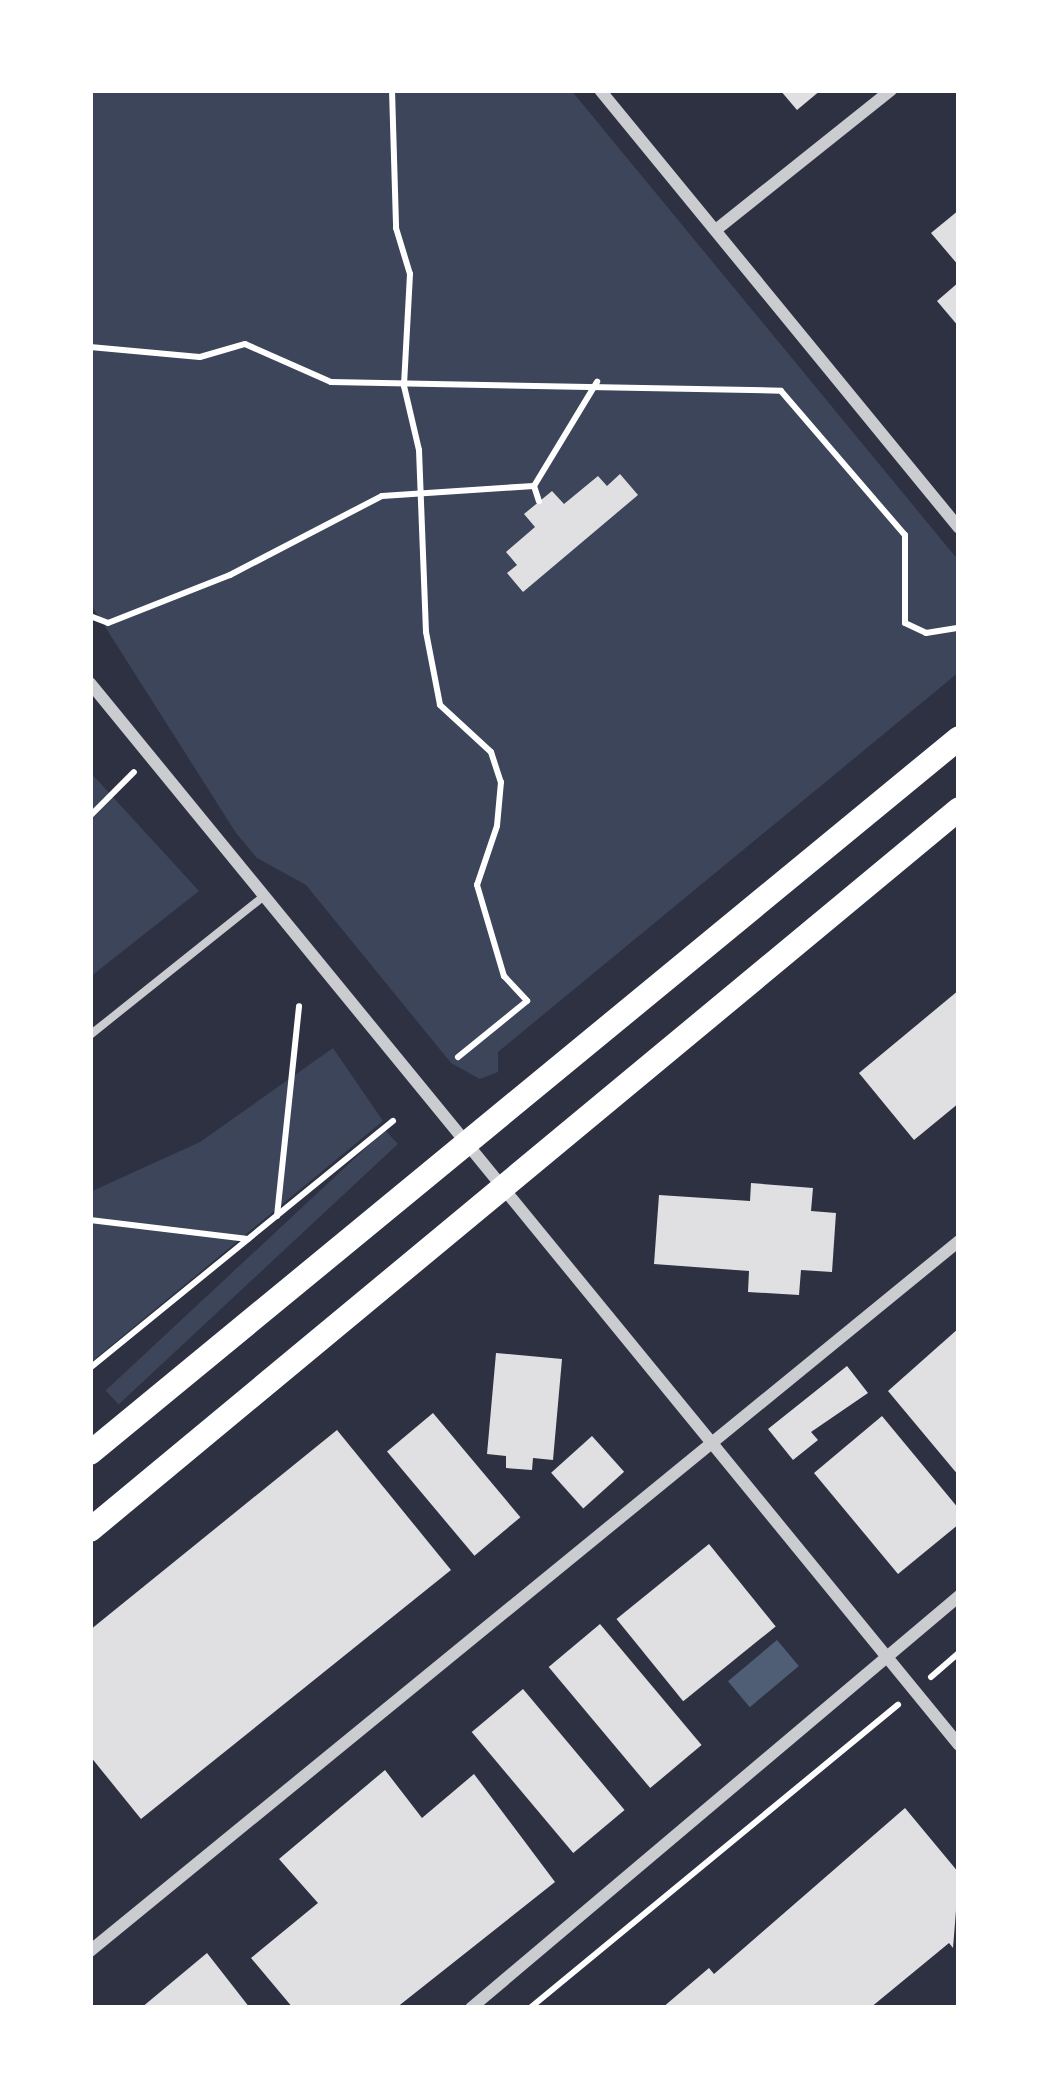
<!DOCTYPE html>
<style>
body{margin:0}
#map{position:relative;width:1049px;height:2098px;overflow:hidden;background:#2d3142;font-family:"Noto Sans",sans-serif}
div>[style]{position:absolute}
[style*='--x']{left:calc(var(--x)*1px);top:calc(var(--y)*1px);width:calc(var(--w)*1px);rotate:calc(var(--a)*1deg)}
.green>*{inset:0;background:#3c4559;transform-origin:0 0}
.water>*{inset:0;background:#4f5d75;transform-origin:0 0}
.building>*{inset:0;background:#e0e0e3;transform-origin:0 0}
.path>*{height:6px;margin:-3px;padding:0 3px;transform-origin:3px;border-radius:3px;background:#fff}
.service>*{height:8px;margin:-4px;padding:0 4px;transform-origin:4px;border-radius:4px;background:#caccd0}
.minor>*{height:12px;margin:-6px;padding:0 6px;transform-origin:6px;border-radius:6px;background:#caccd0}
.primary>*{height:24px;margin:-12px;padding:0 12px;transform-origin:12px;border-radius:12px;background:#fff}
span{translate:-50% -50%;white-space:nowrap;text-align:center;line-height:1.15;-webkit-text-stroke:10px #fff;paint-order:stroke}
.frame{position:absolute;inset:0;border:93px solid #fff;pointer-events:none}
</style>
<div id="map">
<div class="green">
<div style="clip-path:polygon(571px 90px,959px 561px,959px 672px,498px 1052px,498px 1072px,480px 1079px,451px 1063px,306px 885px,257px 858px,236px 833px,90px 603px,90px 92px)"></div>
<div style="clip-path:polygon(90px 772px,199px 891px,90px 977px)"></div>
<div style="clip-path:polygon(333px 1048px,383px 1121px,90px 1363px,90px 1192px,200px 1142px)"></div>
<div style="left:385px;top:1130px;width:19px;height:382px;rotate:47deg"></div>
</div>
<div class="water">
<div style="left:777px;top:1640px;width:34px;height:64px;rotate:50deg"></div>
</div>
<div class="building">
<div style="clip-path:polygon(780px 90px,821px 90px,797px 110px)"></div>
<div style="clip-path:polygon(959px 210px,959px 266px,931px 233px)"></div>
<div style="clip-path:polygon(959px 282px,959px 327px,937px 301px)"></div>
<div style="clip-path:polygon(620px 474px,638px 495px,523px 592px,507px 573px,517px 565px,506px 552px,535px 527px,524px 514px,552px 491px,564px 504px,598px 476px,607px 486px)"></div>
<div style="clip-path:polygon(959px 990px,959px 1103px,914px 1140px,859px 1073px)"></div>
<div style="clip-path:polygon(751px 1183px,813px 1188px,811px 1211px,836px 1213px,832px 1272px,801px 1270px,799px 1295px,748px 1292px,749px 1271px,654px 1264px,659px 1195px,750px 1201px)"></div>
<div style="clip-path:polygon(959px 1328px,959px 1476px,888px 1391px)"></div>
<div style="clip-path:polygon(496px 1353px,562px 1359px,553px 1460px,533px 1458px,532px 1470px,506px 1468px,506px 1456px,487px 1454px)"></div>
<div style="clip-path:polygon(847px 1366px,868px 1393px,811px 1432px,818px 1440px,793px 1460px,768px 1429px)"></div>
<div style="left:433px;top:1413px;width:136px;height:60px;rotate:50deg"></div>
<div style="clip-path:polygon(882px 1416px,959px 1509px,959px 1524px,898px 1574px,814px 1473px)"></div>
<div style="clip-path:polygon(337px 1430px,451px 1570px,141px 1819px,90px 1756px,90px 1630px)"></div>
<div style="left:592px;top:1436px;width:48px;height:55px;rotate:48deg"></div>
<div style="left:709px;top:1544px;width:106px;height:119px;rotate:51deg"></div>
<div style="left:600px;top:1624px;width:158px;height:67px;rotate:50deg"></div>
<div style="left:523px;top:1689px;width:158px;height:67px;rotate:50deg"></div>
<div style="clip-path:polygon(385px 1770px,422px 1818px,474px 1774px,555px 1882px,396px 2008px,293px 2008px,251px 1958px,318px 1903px,279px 1859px)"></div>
<div style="clip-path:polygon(905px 1808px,959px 1873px,953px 1948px,949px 1943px,870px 2008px,662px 2008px,709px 1968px,714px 1974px)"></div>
<div style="clip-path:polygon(207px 1953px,250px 2008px,141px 2008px)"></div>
</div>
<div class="path">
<div style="--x:392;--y:90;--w:138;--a:88.3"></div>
<div style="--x:396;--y:228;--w:48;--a:73.1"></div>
<div style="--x:410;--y:274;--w:112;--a:93.1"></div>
<div style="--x:404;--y:386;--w:66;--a:76.8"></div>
<div style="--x:419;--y:450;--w:182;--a:87.8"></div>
<div style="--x:426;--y:632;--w:74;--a:79.1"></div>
<div style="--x:440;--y:705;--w:69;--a:42.7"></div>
<div style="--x:491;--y:752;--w:32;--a:72"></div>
<div style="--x:501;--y:782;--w:44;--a:95.2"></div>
<div style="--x:497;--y:826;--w:62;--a:108.7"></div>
<div style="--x:477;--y:885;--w:95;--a:73.5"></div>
<div style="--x:504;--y:976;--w:34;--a:47"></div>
<div style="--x:527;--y:1001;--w:89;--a:140.9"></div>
<div style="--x:90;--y:347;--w:110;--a:5.2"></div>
<div style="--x:200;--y:357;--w:47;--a:-16.1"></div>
<div style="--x:245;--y:344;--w:94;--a:23.8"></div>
<div style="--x:331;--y:382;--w:450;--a:1.1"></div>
<div style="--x:781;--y:391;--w:190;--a:49.3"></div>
<div style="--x:905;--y:535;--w:88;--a:90"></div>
<div style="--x:905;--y:623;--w:23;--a:25"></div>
<div style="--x:926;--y:633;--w:33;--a:-9"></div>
<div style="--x:534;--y:486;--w:16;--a:72"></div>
<div style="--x:90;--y:616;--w:19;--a:21"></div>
<div style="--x:108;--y:623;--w:131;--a:-21.5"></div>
<div style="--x:230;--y:575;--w:171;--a:-27.5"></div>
<div style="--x:382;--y:496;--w:152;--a:-3.8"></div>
<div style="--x:534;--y:486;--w:122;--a:-58.8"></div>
<div style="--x:90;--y:816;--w:62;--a:-45"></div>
<div style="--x:277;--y:1216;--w:211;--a:-84"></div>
<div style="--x:90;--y:1220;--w:159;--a:6.9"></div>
<div style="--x:90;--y:1368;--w:391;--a:-39.2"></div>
<div style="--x:931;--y:1677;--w:37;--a:-41"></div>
<div style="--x:530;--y:2008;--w:477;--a:-39.5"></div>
</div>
<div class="service">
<div style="--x:90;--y:1035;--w:223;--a:-38.6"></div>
</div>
<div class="minor">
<div style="--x:600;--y:90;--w:566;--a:50.66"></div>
<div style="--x:717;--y:229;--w:223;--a:-38.6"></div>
<div style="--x:90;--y:683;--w:1372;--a:50.71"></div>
<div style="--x:90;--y:1951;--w:1122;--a:-39.25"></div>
<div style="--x:471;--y:2008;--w:639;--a:-40.17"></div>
</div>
<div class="primary">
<div style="--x:90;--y:1453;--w:1125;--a:-39.45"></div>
<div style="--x:90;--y:1530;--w:1129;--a:-39.68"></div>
</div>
<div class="frame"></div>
</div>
